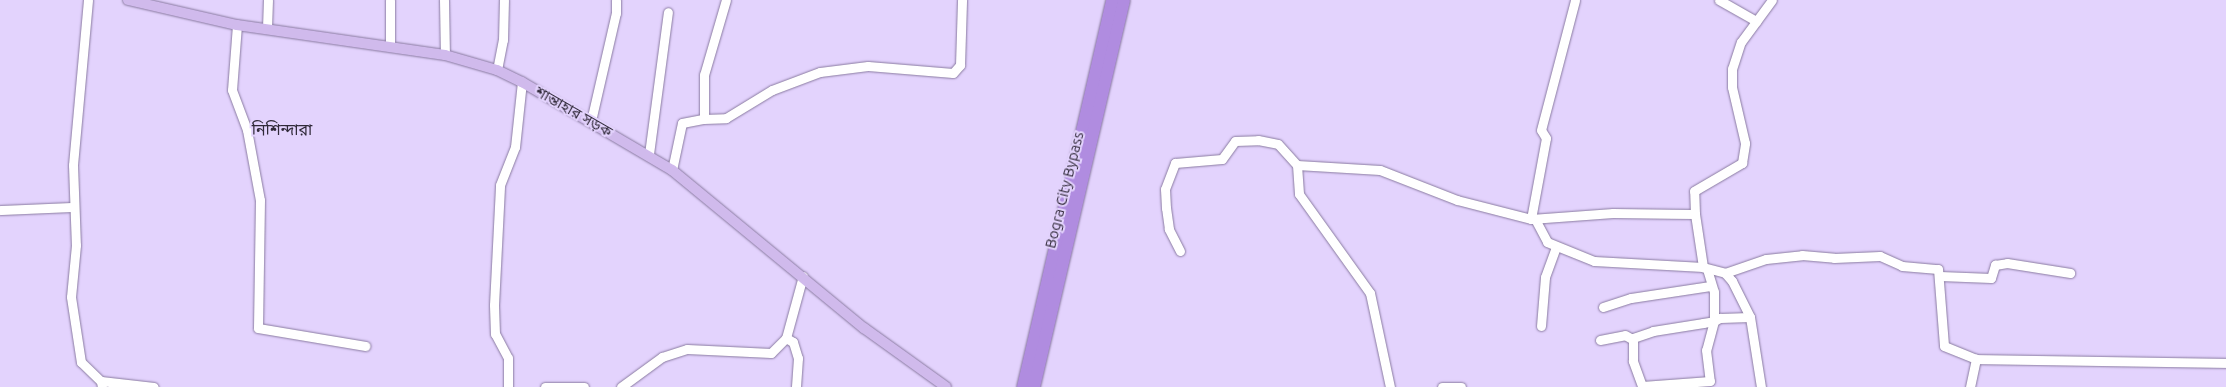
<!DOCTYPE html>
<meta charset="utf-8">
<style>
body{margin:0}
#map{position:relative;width:2226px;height:387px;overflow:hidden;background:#e3d3fd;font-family:Ubuntu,"Noto Sans Bengali",sans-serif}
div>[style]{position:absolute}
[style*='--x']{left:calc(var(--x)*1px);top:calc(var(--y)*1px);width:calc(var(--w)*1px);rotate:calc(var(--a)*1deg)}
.roads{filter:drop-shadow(0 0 1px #8a7ba1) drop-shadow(0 0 1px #8a7ba1)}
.minor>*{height:9px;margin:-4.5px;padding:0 4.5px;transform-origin:4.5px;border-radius:4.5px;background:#fff}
.major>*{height:10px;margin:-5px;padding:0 5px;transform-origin:5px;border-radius:5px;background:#d0baec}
.highway>*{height:12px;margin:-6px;padding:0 6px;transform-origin:6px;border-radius:6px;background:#b08ce0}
span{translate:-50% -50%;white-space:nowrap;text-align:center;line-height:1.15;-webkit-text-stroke:4px #e3d3fd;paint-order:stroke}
.street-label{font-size:15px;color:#302939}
.neighbourhood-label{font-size:16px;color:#302939}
</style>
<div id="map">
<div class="roads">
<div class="minor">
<div style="--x:88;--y:0;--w:166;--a:95.2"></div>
<div style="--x:73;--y:165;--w:80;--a:87.9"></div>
<div style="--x:76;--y:245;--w:52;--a:95.5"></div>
<div style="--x:71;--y:297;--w:66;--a:81.3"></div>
<div style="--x:81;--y:362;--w:28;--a:44"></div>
<div style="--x:101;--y:381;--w:6;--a:81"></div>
<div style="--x:444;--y:0;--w:55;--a:89"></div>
<div style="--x:1719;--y:0;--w:43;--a:29.6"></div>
<div style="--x:237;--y:25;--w:65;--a:94.4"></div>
<div style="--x:232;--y:90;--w:43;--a:69.4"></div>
<div style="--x:247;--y:130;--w:71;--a:79.5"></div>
<div style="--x:260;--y:200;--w:128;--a:90.9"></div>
<div style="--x:258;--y:328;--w:109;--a:9.5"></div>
<div style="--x:267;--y:28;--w:28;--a:-88"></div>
<div style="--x:390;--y:46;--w:46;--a:-90"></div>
<div style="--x:497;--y:70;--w:31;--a:-79"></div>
<div style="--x:503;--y:40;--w:40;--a:-88.6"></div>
<div style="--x:703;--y:119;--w:23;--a:-2"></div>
<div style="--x:726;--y:118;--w:54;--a:-31.3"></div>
<div style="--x:772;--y:90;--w:51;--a:-20.6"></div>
<div style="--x:820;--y:72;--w:48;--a:-7.1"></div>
<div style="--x:868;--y:66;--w:85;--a:4.7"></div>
<div style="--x:953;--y:73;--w:11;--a:-49"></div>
<div style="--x:960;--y:65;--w:65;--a:-88.2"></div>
<div style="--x:591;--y:121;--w:111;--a:-77"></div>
<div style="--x:616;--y:13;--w:13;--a:-90"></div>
<div style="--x:649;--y:154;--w:143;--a:-82.4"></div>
<div style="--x:1297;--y:165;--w:29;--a:86"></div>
<div style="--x:1299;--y:194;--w:122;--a:54.4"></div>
<div style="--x:1370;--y:293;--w:96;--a:78"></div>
<div style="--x:672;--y:170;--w:48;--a:-78"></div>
<div style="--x:682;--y:123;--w:21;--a:-11"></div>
<div style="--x:703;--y:119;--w:3;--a:-72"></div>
<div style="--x:704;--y:116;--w:41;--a:-90"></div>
<div style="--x:704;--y:75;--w:78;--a:-73.7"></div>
<div style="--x:0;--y:210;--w:73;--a:-2.4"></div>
<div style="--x:1695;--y:214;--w:54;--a:81.4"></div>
<div style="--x:1703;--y:267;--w:23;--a:15"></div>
<div style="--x:1725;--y:273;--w:11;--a:49"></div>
<div style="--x:1732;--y:281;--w:40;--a:63.4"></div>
<div style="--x:1750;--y:317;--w:71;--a:81.1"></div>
<div style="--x:1531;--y:219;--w:82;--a:-79.5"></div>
<div style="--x:1546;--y:138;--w:9;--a:-122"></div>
<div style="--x:1541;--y:130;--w:134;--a:-75.3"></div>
<div style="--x:1535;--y:219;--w:26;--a:62"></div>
<div style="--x:1547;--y:242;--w:51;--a:22"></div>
<div style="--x:1594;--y:261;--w:109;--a:3.2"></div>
<div style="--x:1180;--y:251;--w:25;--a:-117"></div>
<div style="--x:1169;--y:229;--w:21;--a:-98"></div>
<div style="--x:1166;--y:208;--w:19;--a:-93"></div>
<div style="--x:1165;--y:189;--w:28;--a:-69"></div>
<div style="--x:1175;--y:163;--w:47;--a:-4.9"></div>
<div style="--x:1222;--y:159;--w:22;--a:-54"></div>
<div style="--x:1235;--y:141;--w:23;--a:-2"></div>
<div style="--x:1258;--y:140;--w:20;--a:11"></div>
<div style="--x:1278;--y:144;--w:28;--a:48"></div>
<div style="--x:1297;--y:165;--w:83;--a:3.4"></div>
<div style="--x:1380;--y:170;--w:83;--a:21.3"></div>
<div style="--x:1457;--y:200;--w:76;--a:14.4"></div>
<div style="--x:1531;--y:219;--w:82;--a:-4.2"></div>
<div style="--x:1613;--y:213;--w:82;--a:0.7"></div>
<div style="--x:1695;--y:214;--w:23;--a:-92"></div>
<div style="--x:1694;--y:191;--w:56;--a:-30.3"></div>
<div style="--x:1742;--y:163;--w:20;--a:-81"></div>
<div style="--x:1745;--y:143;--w:57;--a:-103.1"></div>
<div style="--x:1732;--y:87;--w:18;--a:-90"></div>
<div style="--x:1732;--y:69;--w:28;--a:-72"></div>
<div style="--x:1741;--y:42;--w:52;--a:-53.6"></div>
<div style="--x:1707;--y:269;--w:24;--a:73"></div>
<div style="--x:1714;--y:292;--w:29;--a:90"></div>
<div style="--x:1714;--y:321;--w:30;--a:105"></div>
<div style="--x:1706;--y:350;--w:31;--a:83"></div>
<div style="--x:1710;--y:381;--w:68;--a:175.8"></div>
<div style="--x:1642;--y:386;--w:27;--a:-110"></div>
<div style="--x:1633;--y:361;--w:23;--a:-90"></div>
<div style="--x:1633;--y:338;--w:21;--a:-19"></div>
<div style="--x:1653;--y:331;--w:51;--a:-9.1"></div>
<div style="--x:1703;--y:323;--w:11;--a:-10"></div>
<div style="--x:1714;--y:321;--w:7;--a:-27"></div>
<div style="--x:1720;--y:318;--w:30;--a:-2"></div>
<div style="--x:1725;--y:273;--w:43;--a:-18.9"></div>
<div style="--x:1766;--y:259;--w:36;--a:-6"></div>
<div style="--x:1802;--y:255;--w:32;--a:5"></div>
<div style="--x:1834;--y:258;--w:46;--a:-2.5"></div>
<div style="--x:1880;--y:256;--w:24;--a:24"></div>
<div style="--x:1902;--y:266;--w:36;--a:5"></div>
<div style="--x:1938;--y:269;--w:77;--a:85.5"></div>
<div style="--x:1944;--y:346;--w:35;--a:22"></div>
<div style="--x:1940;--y:276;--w:51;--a:2.2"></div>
<div style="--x:1991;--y:278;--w:14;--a:-73"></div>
<div style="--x:1995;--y:265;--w:12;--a:-9"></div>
<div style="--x:2007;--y:263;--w:64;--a:9"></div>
<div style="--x:1603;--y:307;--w:29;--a:-18"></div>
<div style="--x:1631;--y:298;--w:80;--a:-8.6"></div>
<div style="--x:1541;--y:326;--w:49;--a:-85.3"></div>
<div style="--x:1545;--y:277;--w:32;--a:-70"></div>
<div style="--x:786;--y:338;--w:8;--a:30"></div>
<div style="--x:793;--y:342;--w:17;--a:73"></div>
<div style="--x:798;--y:358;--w:29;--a:94"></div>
<div style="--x:1600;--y:340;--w:25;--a:-11"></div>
<div style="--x:1625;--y:335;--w:8;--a:30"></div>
<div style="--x:101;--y:381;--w:53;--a:6.5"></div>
<div style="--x:508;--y:387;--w:29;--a:-90"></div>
<div style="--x:508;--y:358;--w:27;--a:-118"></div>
<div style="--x:495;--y:334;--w:29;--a:-92"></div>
<div style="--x:494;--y:305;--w:120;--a:-87.1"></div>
<div style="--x:500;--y:185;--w:41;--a:-68.5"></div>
<div style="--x:515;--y:147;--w:65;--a:-83.9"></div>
<div style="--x:545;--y:387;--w:39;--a:0"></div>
<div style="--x:621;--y:387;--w:51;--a:-36.2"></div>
<div style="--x:662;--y:357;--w:26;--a:-18"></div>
<div style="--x:687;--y:349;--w:84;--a:2.7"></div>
<div style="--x:771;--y:353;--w:21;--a:-45"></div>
<div style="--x:786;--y:338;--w:64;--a:-74.7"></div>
<div style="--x:1442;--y:387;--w:19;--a:0"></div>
<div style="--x:1970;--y:387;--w:29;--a:-78"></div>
<div style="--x:1976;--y:359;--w:250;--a:0.9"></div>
</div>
<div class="major">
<div style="--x:128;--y:0;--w:112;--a:12.9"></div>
<div style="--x:237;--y:25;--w:210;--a:8.2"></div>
<div style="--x:445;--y:55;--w:54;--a:16.1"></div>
<div style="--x:497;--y:70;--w:28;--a:26"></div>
<div style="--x:522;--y:82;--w:174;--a:30.4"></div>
<div style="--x:672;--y:170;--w:249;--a:39.5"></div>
<div style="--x:864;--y:328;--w:101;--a:35.7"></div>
</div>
<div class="highway">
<div style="--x:1023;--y:387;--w:397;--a:-77"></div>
<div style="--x:1034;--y:387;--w:397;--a:-76.9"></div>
</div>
</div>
<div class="street-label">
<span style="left:574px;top:111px;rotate:30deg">শান্তাহার সড়ক</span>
<span style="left:1064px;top:190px;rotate:-76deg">Bogra City Bypass</span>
</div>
<div class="neighbourhood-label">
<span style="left:282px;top:129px">নিশিন্দারা</span>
</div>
</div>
